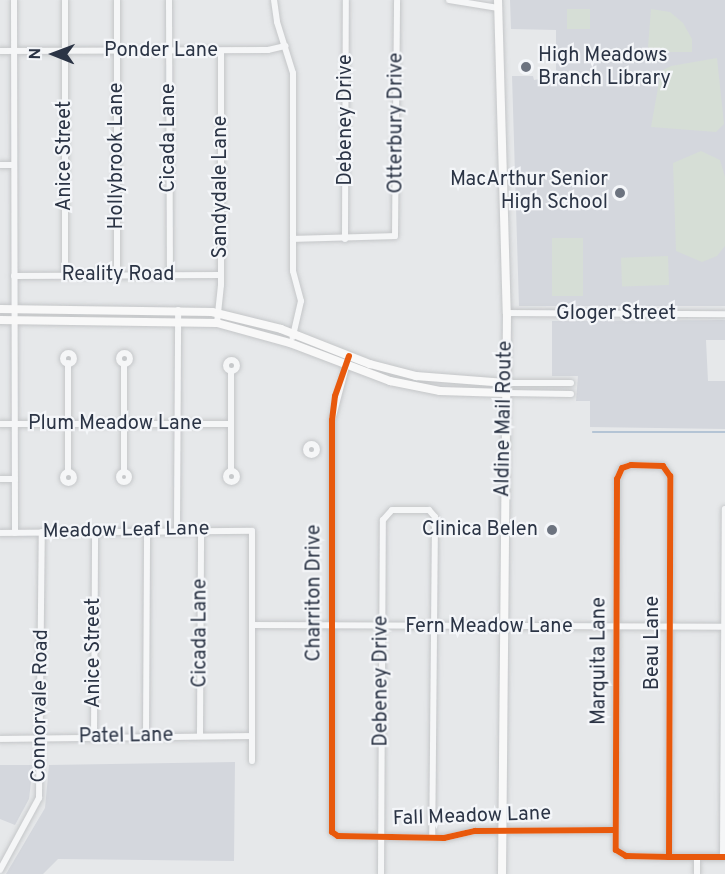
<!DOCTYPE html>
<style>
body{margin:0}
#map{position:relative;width:725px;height:874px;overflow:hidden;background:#e6e8ea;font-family:Overpass,sans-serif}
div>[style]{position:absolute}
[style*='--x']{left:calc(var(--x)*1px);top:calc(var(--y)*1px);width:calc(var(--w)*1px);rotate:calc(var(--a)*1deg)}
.built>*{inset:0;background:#d4d7dd}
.green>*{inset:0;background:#d6ded6;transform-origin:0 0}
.stream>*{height:1.5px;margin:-0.75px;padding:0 0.75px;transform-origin:0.75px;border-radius:0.75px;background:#b4c4d5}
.roads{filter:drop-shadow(0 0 2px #c4c6c8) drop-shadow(0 0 2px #c4c6c8)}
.minor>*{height:6px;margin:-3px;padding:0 3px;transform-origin:3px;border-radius:3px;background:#f5f6f7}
.minor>.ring{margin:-3px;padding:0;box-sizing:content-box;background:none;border:6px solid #f5f6f7;border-radius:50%}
.major>*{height:8px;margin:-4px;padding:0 4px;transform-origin:4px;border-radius:4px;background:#f8f8f8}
.cycleway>*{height:6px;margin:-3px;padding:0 3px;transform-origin:3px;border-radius:3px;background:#e8590c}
.dots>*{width:16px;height:16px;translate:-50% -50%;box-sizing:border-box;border:3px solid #f4f6f9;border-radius:50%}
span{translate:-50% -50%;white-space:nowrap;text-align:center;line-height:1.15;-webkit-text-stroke:4.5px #f4f6f9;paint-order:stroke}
.street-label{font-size:20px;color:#2b3445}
.poi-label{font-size:20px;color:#2b3445}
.left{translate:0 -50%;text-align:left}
.right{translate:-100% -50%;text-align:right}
.north{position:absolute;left:24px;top:24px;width:60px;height:60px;-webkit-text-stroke:4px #f4f6f9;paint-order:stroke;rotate:271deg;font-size:16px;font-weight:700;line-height:24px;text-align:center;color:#2b3445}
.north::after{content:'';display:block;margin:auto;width:21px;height:27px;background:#2b3445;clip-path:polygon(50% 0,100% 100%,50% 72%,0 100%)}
</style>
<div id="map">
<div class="built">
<div style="clip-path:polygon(510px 0,725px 0,725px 306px,519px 306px,512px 76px,533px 76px,534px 80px,556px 76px,556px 30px,511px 29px)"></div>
<div style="clip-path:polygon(725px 320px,725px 340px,706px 340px,708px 381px,725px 381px,725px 429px,590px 427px,590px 401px,576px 401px,578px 376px,552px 376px,552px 321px)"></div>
<div style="clip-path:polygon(235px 762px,234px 861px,58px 859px,43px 874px,6px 874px,45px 808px,49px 765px)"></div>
<div style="clip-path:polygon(0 765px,33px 765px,29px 799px,15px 825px,0 819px)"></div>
</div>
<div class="green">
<div style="left:567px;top:9px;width:23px;height:20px"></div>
<div style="clip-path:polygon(651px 9px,670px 12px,683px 23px,692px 39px,692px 52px,652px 52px,648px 47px)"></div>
<div style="clip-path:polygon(717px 58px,724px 124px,716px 132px,651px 127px,661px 71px,671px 66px)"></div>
<div style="clip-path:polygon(701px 151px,720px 160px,725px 177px,725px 246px,717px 256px,702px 262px,676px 251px,673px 163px)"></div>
<div style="left:552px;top:238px;width:31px;height:58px"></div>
<div style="left:668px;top:256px;width:29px;height:47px;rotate:88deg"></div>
</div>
<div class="stream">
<div style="--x:593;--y:432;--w:132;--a:0"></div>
</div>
<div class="roads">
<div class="minor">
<div style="--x:14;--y:0;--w:533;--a:89.89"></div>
<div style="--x:65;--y:0;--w:275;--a:90"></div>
<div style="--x:117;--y:0;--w:275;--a:90"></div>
<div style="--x:169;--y:0;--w:275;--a:89.8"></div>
<div style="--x:274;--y:0;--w:22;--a:82"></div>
<div style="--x:277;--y:22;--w:53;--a:72.6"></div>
<div style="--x:293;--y:73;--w:198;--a:90"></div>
<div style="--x:293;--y:271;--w:31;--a:75"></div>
<div style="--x:301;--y:301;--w:37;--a:103"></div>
<div style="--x:449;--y:0;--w:50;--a:9.3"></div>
<div style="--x:0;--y:51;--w:268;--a:-0.2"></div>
<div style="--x:268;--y:50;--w:18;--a:-13"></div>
<div style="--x:0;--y:165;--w:14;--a:0"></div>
<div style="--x:293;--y:239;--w:102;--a:-1.7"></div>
<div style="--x:395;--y:236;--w:236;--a:-89.5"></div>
<div style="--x:345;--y:239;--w:239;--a:-89.8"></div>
<div style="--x:14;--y:276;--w:207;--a:-0.3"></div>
<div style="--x:507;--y:313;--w:218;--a:0.3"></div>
<div style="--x:217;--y:323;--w:38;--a:-84"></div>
<div style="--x:221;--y:285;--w:234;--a:-90"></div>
<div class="ring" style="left:118.5px;top:352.5px;width:5px;height:5px"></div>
<div class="ring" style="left:62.5px;top:352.5px;width:5px;height:5px"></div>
<div class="ring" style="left:225.5px;top:359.5px;width:5px;height:5px"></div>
<div style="--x:347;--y:363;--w:59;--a:104.7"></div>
<div style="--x:332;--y:420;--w:412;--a:90"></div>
<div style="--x:332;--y:832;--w:7;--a:34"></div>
<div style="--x:338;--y:836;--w:106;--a:1.1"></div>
<div style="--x:444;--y:838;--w:32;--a:-13"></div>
<div style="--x:475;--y:831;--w:140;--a:-0.4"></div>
<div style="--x:124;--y:364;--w:108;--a:90"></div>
<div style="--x:506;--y:383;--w:65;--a:0"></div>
<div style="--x:506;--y:393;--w:65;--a:0.9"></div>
<div style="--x:0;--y:424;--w:231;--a:0"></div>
<div class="ring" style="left:305.5px;top:443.5px;width:5px;height:5px"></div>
<div style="--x:231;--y:470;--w:99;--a:-90"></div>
<div class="ring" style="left:225.5px;top:470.5px;width:5px;height:5px"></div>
<div class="ring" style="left:62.5px;top:471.5px;width:5px;height:5px"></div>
<div class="ring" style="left:119px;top:472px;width:4px;height:4px"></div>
<div style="--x:68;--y:472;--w:109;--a:-90"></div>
<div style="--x:0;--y:479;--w:15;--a:0"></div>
<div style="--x:177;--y:530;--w:220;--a:-89.7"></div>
<div style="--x:0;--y:533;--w:252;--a:-0.5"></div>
<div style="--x:252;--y:531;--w:230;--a:90"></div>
<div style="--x:253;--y:625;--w:472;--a:0.2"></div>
<div style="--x:200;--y:736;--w:206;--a:-89.7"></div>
<div style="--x:146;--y:737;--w:206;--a:-89.7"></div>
<div style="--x:94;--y:738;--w:206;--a:-89.7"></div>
<div style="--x:0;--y:739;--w:252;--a:-0.7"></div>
<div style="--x:669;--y:857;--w:381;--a:-89.8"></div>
<div style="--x:670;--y:476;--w:12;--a:-125"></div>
<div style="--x:663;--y:466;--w:32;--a:-178"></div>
<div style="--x:631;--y:465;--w:9;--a:162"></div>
<div style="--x:622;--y:468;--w:12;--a:114"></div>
<div style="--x:617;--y:479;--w:371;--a:90.2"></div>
<div style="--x:616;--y:850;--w:12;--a:31"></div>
<div style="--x:626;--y:856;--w:43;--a:1.3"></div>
<div style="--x:669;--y:857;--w:56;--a:0"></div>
<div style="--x:723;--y:857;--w:348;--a:-89.7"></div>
<div style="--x:0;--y:870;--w:82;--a:-61.6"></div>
<div style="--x:39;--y:798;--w:266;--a:-89.4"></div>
<div style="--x:381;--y:874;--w:354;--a:-89.7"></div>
<div style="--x:383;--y:520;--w:13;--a:-48"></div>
<div style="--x:392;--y:510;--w:37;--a:0"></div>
<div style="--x:429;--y:510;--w:9;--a:49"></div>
<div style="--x:435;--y:517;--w:320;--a:90.5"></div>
<div style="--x:697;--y:874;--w:17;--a:-90"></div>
</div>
<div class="major">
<div style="--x:498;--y:0;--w:313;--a:88.4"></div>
<div style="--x:507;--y:313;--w:561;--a:90.51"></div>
<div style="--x:0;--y:309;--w:212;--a:0.8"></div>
<div style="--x:212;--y:312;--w:71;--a:13.8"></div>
<div style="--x:281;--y:329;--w:96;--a:21.5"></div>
<div style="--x:370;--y:364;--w:48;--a:14.6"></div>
<div style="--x:416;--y:376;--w:90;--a:4.4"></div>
<div style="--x:0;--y:320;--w:217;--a:0.8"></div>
<div style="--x:217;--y:323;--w:76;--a:15.3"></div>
<div style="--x:290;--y:343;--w:107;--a:20.8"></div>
<div style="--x:390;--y:381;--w:51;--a:11.3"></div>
<div style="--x:440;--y:391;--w:66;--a:1.7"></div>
</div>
</div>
<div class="cycleway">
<div style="--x:349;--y:356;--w:42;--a:109.3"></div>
<div style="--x:335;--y:396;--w:24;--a:97"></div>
<div style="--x:332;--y:420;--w:412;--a:90"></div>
<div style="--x:332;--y:832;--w:7;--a:34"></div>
<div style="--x:338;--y:836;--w:106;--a:1.1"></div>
<div style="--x:444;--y:838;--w:32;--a:-13"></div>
<div style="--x:475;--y:831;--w:140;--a:-0.4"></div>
<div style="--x:669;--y:857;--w:381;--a:-89.8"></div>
<div style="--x:670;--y:476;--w:12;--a:-125"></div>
<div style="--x:663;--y:466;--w:32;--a:-178"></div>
<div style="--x:631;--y:465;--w:9;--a:162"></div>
<div style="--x:622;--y:468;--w:12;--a:114"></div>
<div style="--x:617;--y:479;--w:371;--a:90.2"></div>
<div style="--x:616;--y:850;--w:12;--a:31"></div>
<div style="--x:626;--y:856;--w:43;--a:1.3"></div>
<div style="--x:669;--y:857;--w:56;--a:0"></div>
</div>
<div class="dots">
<div style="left:526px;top:67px;background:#6c737f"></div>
<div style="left:620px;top:193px;background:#6c737f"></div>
<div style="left:552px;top:530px;background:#6c737f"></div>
</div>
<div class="street-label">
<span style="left:161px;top:51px">Ponder Lane</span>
<span style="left:346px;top:120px;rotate:-90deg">Debeney Drive</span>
<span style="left:397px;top:123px;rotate:-90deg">Otterbury Drive</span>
<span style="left:169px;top:138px;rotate:-90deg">Cicada Lane</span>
<span style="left:65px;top:156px;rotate:-90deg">Anice Street</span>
<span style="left:117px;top:156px;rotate:-90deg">Hollybrook Lane</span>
<span style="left:221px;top:187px;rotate:-90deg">Sandydale Lane</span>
<span style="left:118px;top:275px">Reality Road</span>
<span style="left:616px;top:314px">Gloger Street</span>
<span style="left:505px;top:419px;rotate:-89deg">Aldine Mail Route</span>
<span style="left:115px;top:424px">Plum Meadow Lane</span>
<span style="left:126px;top:531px;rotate:-1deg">Meadow Leaf Lane</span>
<span style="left:315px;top:593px;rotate:-90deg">Charriton Drive</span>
<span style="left:489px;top:627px">Fern Meadow Lane</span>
<span style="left:201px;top:633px;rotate:-90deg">Cicada Lane</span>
<span style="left:653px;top:643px;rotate:-90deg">Beau Lane</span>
<span style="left:94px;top:653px;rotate:-90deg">Anice Street</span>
<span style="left:600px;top:661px;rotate:-90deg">Marquita Lane</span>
<span style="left:382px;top:681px;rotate:-90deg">Debeney Drive</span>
<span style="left:41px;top:706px;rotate:-89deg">Connorvale Road</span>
<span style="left:126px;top:737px;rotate:-1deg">Patel Lane</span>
<span style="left:472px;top:817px;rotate:-2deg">Fall Meadow Lane</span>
</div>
<div class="poi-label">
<span class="left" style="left:538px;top:68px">High Meadows<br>Branch Library</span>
<span class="right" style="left:608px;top:192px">MacArthur Senior<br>High School</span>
<span class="right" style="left:538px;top:530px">Clinica Belen</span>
</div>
<div class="north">N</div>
</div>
